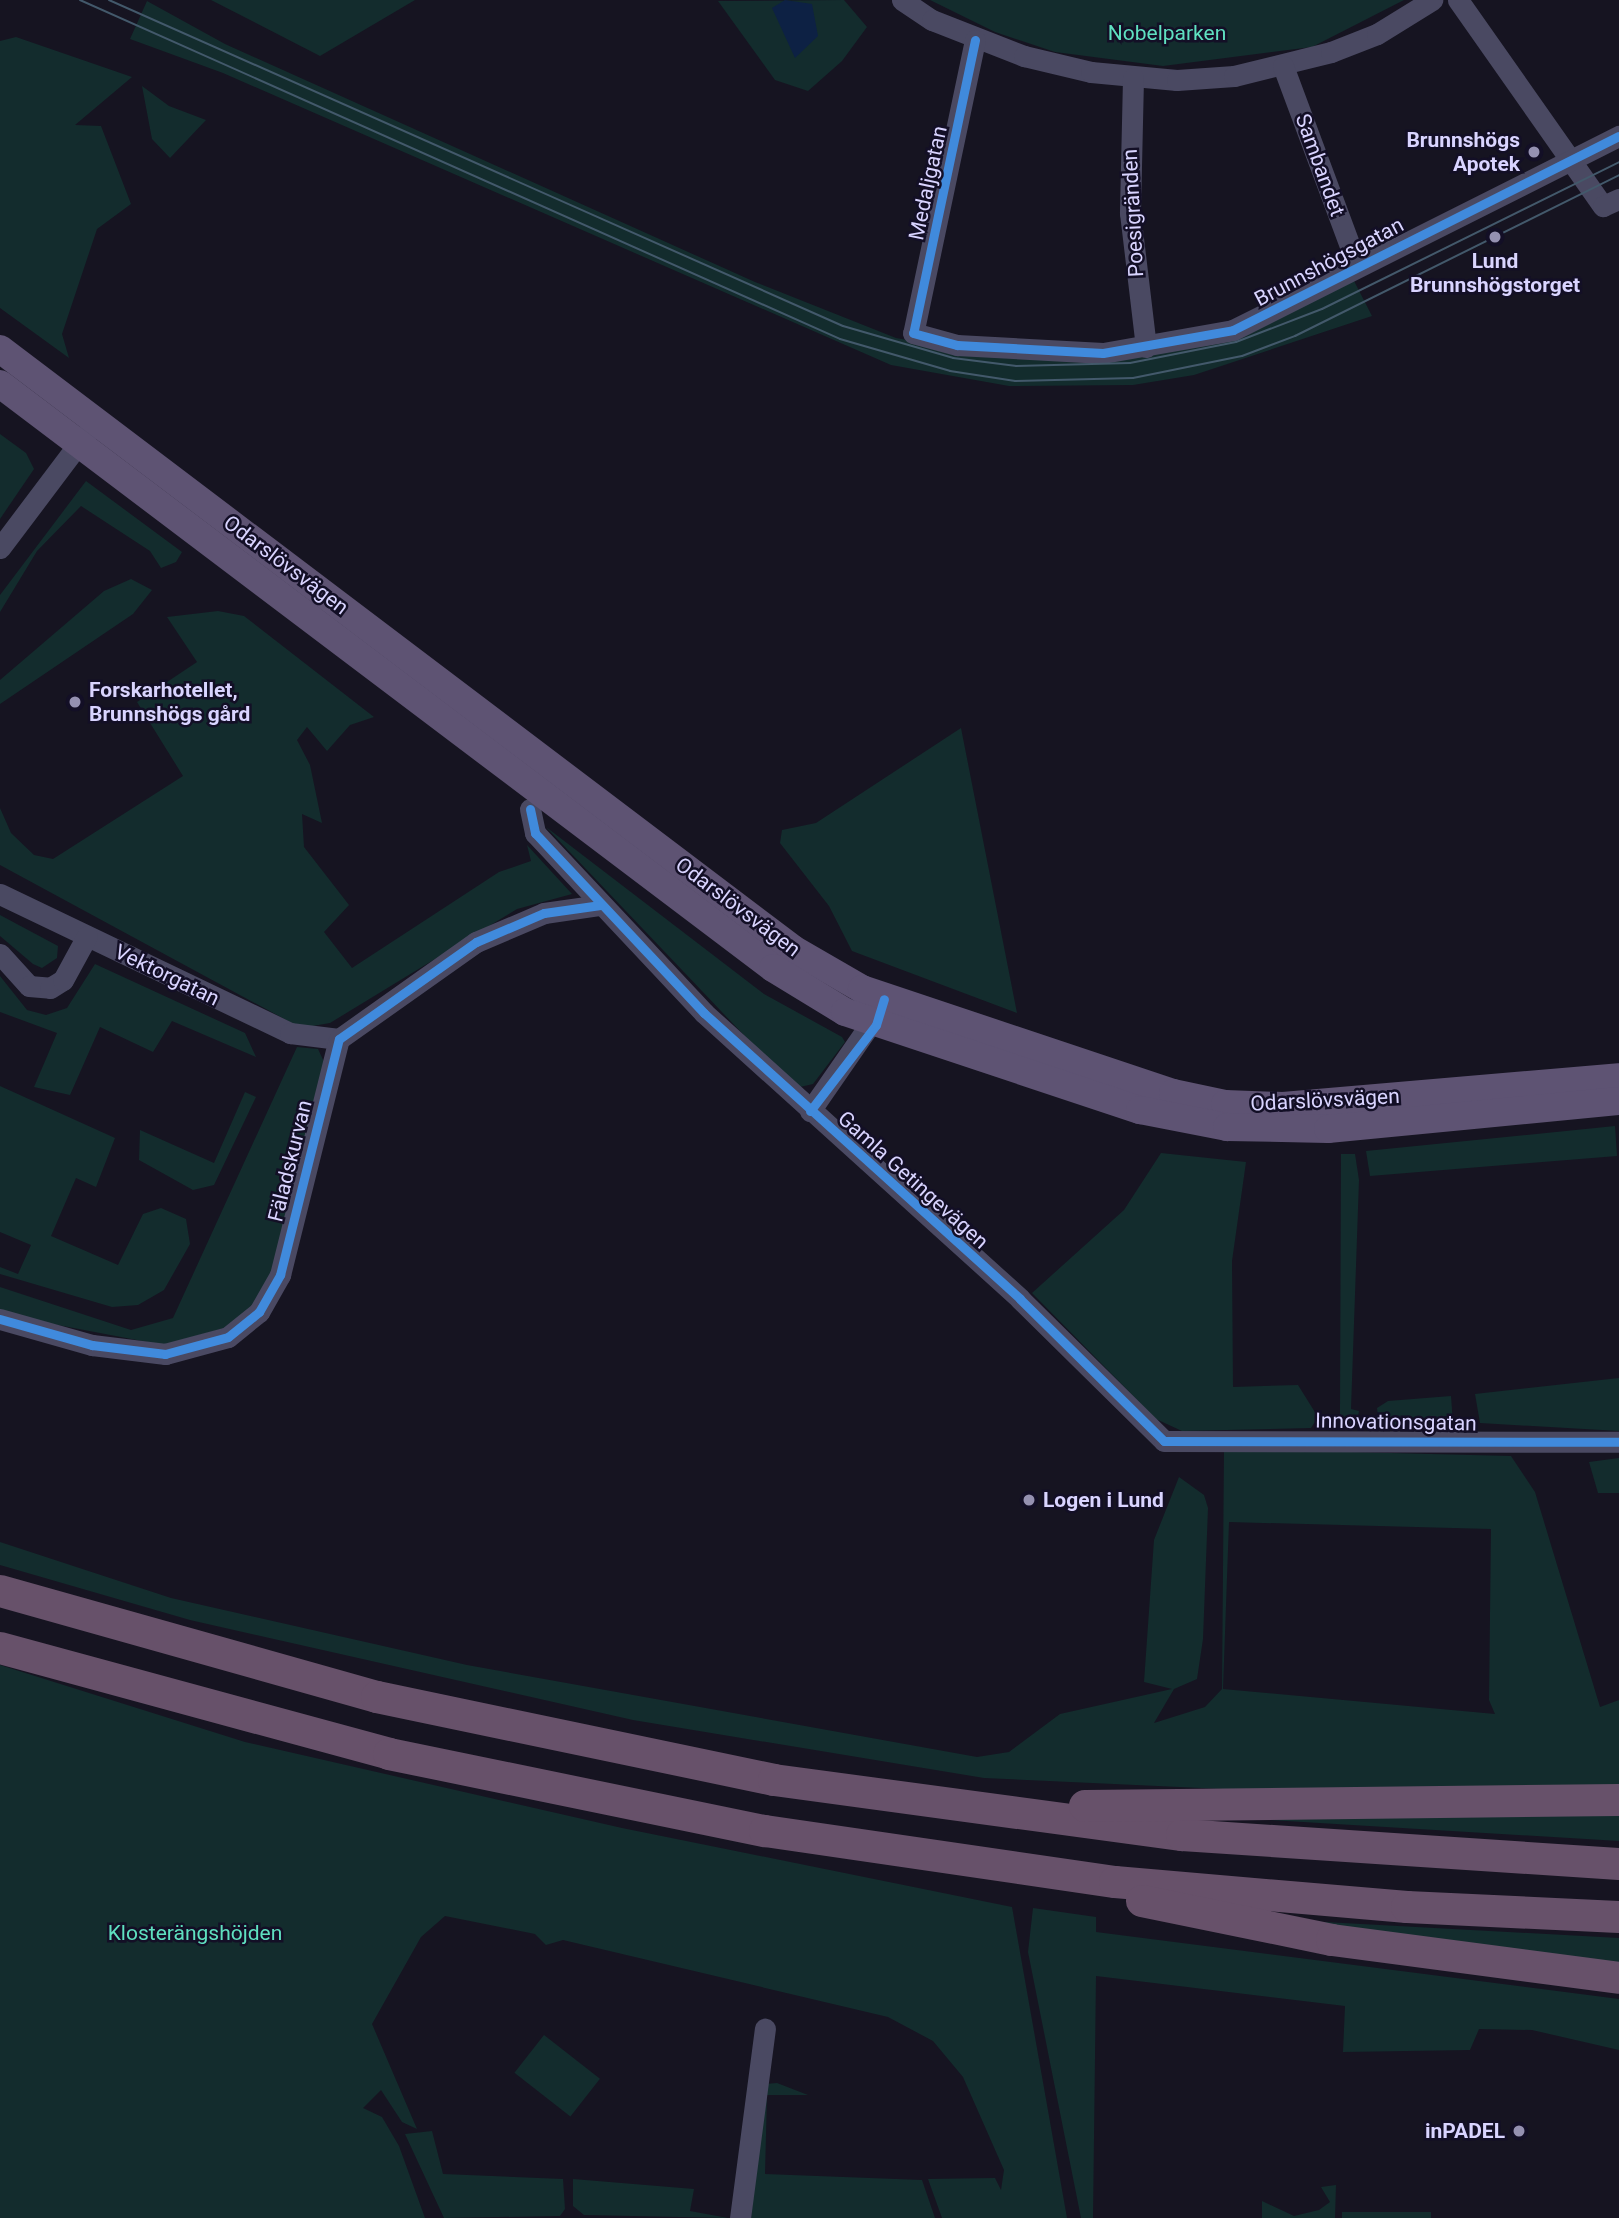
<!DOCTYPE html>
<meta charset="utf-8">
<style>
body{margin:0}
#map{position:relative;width:1619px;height:2218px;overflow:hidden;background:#161421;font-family:Roboto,sans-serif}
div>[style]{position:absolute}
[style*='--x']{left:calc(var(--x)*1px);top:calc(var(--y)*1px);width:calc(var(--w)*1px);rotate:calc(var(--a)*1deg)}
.green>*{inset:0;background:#132c2d;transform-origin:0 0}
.water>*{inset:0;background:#0d2144}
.minor>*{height:21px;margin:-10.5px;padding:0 10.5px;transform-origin:10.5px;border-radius:10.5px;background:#4a4962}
.major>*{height:28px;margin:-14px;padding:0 14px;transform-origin:14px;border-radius:14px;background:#5e5373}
.highway>*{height:32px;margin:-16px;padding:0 16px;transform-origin:16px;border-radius:16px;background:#67516a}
.tram>*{height:2px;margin:-1px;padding:0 1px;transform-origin:1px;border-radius:1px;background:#43596b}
.cycleway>*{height:9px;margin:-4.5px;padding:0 4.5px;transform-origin:4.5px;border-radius:4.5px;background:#408adc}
.dots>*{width:19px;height:19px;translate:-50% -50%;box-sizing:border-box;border:4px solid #130f26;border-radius:50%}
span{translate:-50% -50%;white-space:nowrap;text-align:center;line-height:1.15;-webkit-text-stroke:5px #130f26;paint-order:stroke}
.park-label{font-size:21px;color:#5fe0c0}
.poi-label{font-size:21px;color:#d9d4ff;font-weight:700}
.right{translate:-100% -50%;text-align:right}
.left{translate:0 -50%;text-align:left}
.street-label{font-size:21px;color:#d9d4ff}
</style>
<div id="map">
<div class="green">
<div style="clip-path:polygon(211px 0,415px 0,320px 56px)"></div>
<div style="clip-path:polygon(844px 0,867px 27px,842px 61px,808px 91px,775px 80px,718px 1px)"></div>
<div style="clip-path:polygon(930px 0,1404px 0,1312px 47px,1163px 66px,1055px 52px,995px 32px)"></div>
<div style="clip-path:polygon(147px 1px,225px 44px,755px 282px,896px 338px,1008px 358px,1261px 327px,1352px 277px,1372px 316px,1194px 375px,1133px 385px,1009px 386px,891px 365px,223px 73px,130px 39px)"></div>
<div style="clip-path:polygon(16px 37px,132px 77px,75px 125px,101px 126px,131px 204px,97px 229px,62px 334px,69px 358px,0 308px,0 41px)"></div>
<div style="clip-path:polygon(142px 86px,169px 106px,206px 120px,170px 158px,152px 139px)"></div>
<div style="clip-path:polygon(0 434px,26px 453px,34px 469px,0 519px)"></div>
<div style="clip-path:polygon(86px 481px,182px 552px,176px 562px,161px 568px,150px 551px,81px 506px,37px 551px,0 612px,0 595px)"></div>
<div style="clip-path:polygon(131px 579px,152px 590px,133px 614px,0 704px,0 680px,104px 591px)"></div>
<div style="clip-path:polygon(218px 611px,244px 616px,374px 717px,350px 725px,327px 751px,307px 727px,297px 740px,310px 765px,322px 823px,302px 814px,304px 847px,349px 905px,324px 932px,352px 968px,499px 872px,531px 861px,527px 845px,572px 894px,517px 909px,330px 1023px,301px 1028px,0 865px,0 808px,11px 833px,34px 855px,53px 859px,183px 776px,137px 702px,197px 662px,167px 617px)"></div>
<div style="clip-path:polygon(961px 728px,1017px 1013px,852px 951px,829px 906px,780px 843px,782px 830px,816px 823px)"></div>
<div style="clip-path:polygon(546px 827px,764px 994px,842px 1037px,845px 1042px,813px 1084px,800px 1087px,759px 1051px)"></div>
<div style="clip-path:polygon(0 915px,58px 946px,57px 958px,42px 968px,33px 964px,0 936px)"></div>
<div style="clip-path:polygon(95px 964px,245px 1033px,256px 1057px,172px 1021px,153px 1052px,100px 1027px,70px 1095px,34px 1087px,57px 1033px,0 1012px,0 976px,27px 1010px,46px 1015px,67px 1008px)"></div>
<div style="clip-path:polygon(297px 1047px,318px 1049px,325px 1064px,271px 1277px,249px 1312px,232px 1326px,163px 1345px,0 1314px,0 1287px,131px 1330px,173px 1318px)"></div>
<div style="clip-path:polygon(0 1086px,115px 1138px,96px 1187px,76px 1178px,51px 1236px,118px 1265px,143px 1214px,161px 1208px,186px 1219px,190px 1244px,164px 1290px,138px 1305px,112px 1307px,0 1274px,0 1267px,18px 1274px,31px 1245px,0 1232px)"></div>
<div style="clip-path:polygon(245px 1092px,256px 1097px,214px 1185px,193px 1190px,139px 1160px,140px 1130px,214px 1163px)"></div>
<div style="clip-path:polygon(1615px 1126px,1617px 1156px,1370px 1176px,1366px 1151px)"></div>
<div style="clip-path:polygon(1161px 1153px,1246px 1162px,1232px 1261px,1233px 1387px,1298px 1385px,1318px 1417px,1311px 1428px,1182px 1431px,1156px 1419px,1032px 1293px,1124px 1210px)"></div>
<div style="clip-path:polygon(1341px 1154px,1355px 1154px,1359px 1180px,1351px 1409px,1359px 1411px,1356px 1428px,1340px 1414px)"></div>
<div style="clip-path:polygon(1619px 1378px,1619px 1431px,1480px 1423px,1475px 1394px)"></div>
<div style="clip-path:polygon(1451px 1396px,1453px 1424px,1379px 1425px,1377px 1408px,1388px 1401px)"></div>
<div style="clip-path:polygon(evenodd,1224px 1449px,1511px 1456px,1535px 1492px,1600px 1707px,1619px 1700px,1619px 1789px,1308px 1793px,984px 1778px,633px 1720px,190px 1620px,0 1565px,0 1542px,171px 1598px,467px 1665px,977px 1757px,1009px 1752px,1060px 1714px,1172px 1689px,1144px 1682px,1154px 1540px,1179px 1477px,1204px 1495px,1208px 1508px,1203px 1639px,1197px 1679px,1174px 1689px,1154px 1723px,1205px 1707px,1222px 1689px,1224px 1449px,1229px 1522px,1491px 1529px,1489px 1700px,1495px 1714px,1223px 1689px,1229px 1522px)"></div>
<div style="clip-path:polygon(1619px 1458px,1619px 1493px,1598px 1493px,1589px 1462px)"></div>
<div style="clip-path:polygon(0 1665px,245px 1742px,622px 1828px,1012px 1907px,1067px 2218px,942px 2218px,928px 2179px,995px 2178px,1001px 2190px,1004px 2170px,963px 2077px,933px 2041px,888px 2017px,563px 1940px,546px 1945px,535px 1934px,445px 1916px,421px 1937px,372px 2024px,417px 2129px,402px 2122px,381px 2090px,363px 2108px,382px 2117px,399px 2146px,425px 2218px,0 2218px)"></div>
<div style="clip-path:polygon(1619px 1811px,1619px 1841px,1222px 1817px)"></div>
<div style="clip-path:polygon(1033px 1908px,1096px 1917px,1096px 1932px,1619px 1999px,1619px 2050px,1532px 2030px,1479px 2029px,1470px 2050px,1343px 2052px,1345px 2006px,1096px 1976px,1093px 2218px,1081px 2218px,1028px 1952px)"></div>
<div style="clip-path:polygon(1270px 1919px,1619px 1938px,1619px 1967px)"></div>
<div style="left:544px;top:2035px;width:71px;height:48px;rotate:38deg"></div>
<div style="clip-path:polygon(777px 2083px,808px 2095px,767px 2095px,765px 2174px,922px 2180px,935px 2218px,751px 2218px,765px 2084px)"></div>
<div style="clip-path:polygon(432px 2131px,443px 2174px,563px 2179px,565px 2209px,560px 2216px,444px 2218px,405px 2134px)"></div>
<div style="clip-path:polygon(573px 2179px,694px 2189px,690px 2211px,728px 2218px,584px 2215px,573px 2206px)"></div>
<div style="clip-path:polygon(1336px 2185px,1335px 2218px,1262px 2218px,1262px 2201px,1294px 2216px,1319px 2210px,1330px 2202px,1321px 2187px)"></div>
<div style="left:1342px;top:2212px;width:89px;height:6px"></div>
</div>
<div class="water">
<div style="clip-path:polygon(785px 0,812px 4px,818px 36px,795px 58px,772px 8px)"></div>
</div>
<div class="minor">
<div style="--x:902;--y:0;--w:36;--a:34"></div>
<div style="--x:932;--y:20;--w:99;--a:21.4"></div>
<div style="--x:1024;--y:56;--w:69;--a:13.4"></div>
<div style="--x:1091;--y:72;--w:86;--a:5.3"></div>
<div style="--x:1177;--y:80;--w:57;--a:-4"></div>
<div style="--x:1234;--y:76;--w:100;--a:-13.9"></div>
<div style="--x:1331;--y:52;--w:49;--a:-21.4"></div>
<div style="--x:1377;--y:34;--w:65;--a:-31.7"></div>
<div style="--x:1458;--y:0;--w:252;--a:54.9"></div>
<div style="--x:1603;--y:206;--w:17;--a:-24"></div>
<div style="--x:975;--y:40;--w:299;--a:101.9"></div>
<div style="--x:913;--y:333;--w:46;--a:15.3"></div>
<div style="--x:957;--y:345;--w:146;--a:3.1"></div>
<div style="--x:1103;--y:353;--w:132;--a:-10"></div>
<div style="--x:1233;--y:330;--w:432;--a:-26.7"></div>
<div style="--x:1283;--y:66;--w:212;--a:69.6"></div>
<div style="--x:1133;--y:78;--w:135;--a:91.3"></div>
<div style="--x:1130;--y:213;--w:135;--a:83.2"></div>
<div style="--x:0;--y:548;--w:143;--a:-53"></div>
<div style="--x:530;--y:809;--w:25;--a:78"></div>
<div style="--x:535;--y:833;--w:247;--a:46.8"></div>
<div style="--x:704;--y:1013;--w:426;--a:42.1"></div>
<div style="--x:1020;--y:1299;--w:202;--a:44.6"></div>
<div style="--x:1164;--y:1441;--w:455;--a:0.1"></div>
<div style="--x:0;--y:894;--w:322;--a:25.6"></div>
<div style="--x:290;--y:1033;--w:49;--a:7"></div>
<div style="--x:0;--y:954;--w:43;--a:47.8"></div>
<div style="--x:29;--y:986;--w:21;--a:5"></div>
<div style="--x:50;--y:988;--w:15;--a:-32"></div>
<div style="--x:63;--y:980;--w:50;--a:-61.4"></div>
<div style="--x:810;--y:1111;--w:123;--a:-55.3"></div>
<div style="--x:0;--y:1319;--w:96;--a:15.8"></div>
<div style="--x:92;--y:1345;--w:74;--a:7"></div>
<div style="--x:165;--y:1354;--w:65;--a:-15.1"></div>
<div style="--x:228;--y:1337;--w:40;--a:-39"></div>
<div style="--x:259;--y:1312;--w:43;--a:-60.4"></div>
<div style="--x:280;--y:1275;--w:243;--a:-76"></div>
<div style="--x:339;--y:1039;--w:168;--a:-35.3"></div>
<div style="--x:476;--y:942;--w:74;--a:-23.1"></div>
<div style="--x:544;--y:913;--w:57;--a:-8.1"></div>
<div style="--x:740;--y:2218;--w:191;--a:-82.5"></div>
</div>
<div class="major">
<div style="--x:0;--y:349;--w:994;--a:37.11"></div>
<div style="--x:793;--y:949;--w:80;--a:30.1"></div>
<div style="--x:862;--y:989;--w:328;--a:18.5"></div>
<div style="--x:1173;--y:1093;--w:53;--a:11.9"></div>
<div style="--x:1225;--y:1104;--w:58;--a:2"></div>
<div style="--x:1283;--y:1106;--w:337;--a:-4.9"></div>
<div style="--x:0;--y:384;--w:969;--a:37.07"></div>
<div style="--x:773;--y:968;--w:84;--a:31.4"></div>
<div style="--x:845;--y:1012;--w:311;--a:18.4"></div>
<div style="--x:1140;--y:1110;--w:89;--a:11.1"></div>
<div style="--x:1227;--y:1127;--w:101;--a:1.1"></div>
<div style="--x:1328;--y:1129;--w:292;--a:-5.5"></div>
</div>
<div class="highway">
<div style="--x:0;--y:1591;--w:392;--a:15.7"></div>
<div style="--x:377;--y:1697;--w:406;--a:11.8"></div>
<div style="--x:774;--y:1780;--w:412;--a:7.7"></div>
<div style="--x:1182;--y:1835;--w:438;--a:3.8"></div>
<div style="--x:0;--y:1648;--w:403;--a:15.2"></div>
<div style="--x:389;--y:1754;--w:384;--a:11.6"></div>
<div style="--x:765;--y:1831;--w:354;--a:8.3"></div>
<div style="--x:1115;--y:1882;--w:293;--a:4.9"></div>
<div style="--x:1407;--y:1907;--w:212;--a:2.7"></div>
<div style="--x:1085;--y:1806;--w:534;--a:-0.64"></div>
<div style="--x:1142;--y:1901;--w:194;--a:11.6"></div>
<div style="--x:1332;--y:1940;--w:290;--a:7.5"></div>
</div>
<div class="tram">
<div style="--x:80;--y:0;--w:832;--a:24.04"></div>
<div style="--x:840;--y:339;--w:115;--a:16.2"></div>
<div style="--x:950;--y:371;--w:66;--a:8.7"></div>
<div style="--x:1015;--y:381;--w:118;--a:-1.5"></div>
<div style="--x:1133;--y:378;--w:111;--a:-11.4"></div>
<div style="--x:1242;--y:356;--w:57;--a:-20.7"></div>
<div style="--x:1295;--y:336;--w:362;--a:-26.4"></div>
<div style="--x:109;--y:0;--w:803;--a:23.95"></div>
<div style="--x:843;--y:326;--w:115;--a:16.2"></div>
<div style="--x:953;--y:358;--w:64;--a:7.2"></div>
<div style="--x:1016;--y:366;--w:114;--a:-1.5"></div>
<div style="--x:1130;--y:363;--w:108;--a:-11.2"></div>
<div style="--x:1236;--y:342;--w:92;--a:-21"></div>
<div style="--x:1322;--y:309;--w:331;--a:-26.3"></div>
</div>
<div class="cycleway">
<div style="--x:975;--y:40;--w:299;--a:101.9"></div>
<div style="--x:913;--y:333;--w:46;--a:15.3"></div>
<div style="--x:957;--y:345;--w:146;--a:3.1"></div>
<div style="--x:1103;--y:353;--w:132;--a:-10"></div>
<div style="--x:1233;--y:330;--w:432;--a:-26.7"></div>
<div style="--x:530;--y:809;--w:25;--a:78"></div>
<div style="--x:535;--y:833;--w:247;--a:46.8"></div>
<div style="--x:704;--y:1013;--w:426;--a:42.1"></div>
<div style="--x:1020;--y:1299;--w:202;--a:44.6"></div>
<div style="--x:1164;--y:1441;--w:455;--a:0.1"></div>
<div style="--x:810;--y:1111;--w:108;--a:-52.5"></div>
<div style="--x:876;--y:1025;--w:27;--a:-73"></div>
<div style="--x:0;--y:1319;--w:96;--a:15.8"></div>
<div style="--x:92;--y:1345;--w:74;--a:7"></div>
<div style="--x:165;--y:1354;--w:65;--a:-15.1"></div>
<div style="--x:228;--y:1337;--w:40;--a:-39"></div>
<div style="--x:259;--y:1312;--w:43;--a:-60.4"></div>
<div style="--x:280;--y:1275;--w:243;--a:-76"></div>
<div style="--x:339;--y:1039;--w:168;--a:-35.3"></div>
<div style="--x:476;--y:942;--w:74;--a:-23.1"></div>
<div style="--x:544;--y:913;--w:57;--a:-8.1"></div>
</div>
<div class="dots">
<div style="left:1534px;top:152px;background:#9591b1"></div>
<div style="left:1495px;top:237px;background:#9591b1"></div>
<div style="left:75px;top:702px;background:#9591b1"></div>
<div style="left:1029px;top:1500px;background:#9591b1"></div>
<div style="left:1519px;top:2131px;background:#9591b1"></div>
</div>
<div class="park-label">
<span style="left:1167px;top:33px">Nobelparken</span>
<span style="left:195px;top:1933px">Klosterängshöjden</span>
</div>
<div class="poi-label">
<span class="right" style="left:1520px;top:152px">Brunnshögs<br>Apotek</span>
<span style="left:1495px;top:273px">Lund<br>Brunnshögstorget</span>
<span class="left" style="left:89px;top:702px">Forskarhotellet,<br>Brunnshögs gård</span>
<span class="left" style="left:1043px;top:1500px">Logen i Lund</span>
<span class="right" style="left:1505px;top:2131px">inPADEL</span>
</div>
<div class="street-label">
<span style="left:1320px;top:165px;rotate:70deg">Sambandet</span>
<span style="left:928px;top:183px;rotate:-78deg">Medaljgatan</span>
<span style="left:1133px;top:213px;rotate:-93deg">Poesigränden</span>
<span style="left:1329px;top:262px;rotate:-28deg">Brunnshögsgatan</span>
<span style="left:286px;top:565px;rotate:37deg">Odarslövsvägen</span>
<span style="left:738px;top:907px;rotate:37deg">Odarslövsvägen</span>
<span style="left:167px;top:975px;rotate:26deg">Vektorgatan</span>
<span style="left:1325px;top:1100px;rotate:-3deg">Odarslövsvägen</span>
<span style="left:290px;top:1161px;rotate:-76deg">Fäladskurvan</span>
<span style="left:913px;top:1180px;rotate:42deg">Gamla Getingevägen</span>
<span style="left:1396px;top:1422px;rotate:1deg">Innovationsgatan</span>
</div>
</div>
